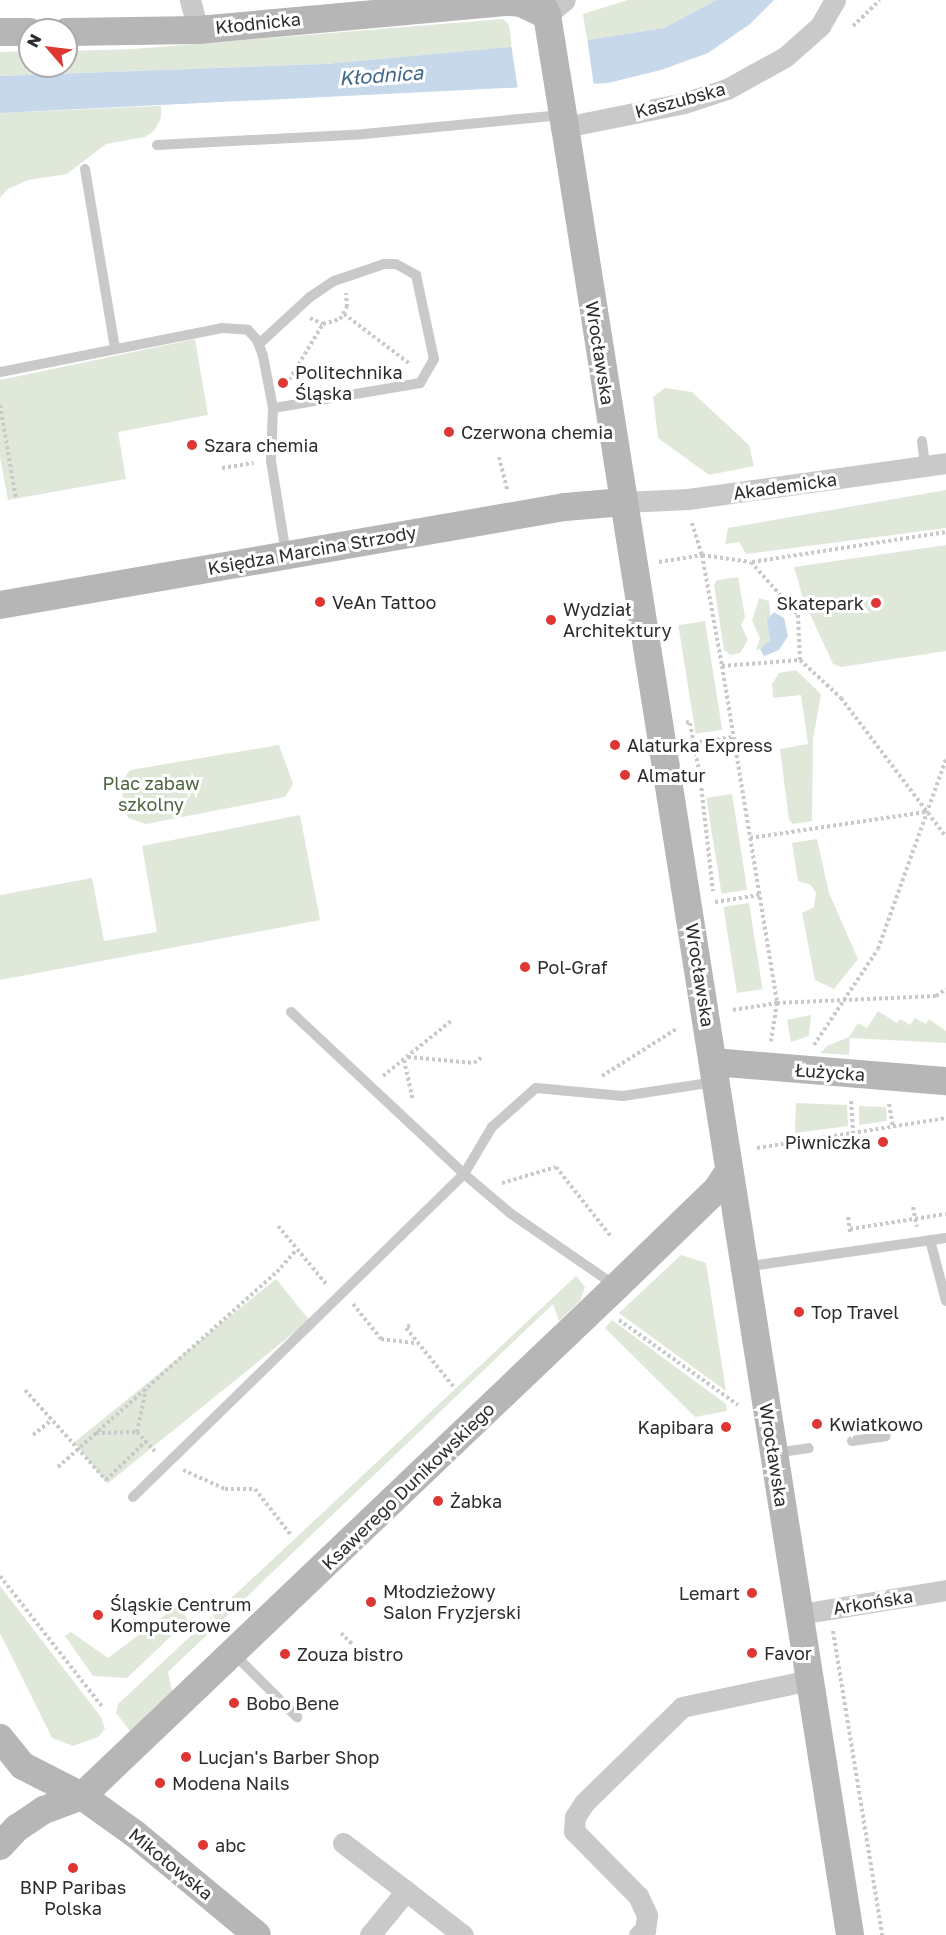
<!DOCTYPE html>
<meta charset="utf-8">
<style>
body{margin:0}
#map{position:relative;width:946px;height:1935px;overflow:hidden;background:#fff;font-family:"Golos Text",sans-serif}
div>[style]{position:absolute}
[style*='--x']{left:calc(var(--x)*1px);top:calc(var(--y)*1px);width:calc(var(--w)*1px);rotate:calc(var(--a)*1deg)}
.green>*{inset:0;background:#e0e9d9;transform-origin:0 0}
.water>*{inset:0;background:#c6d8e9}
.pier>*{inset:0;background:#fff}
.path>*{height:4px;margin-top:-2px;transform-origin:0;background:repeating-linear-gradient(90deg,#c9c9c9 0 3px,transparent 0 6px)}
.lane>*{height:10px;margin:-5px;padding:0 5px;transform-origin:5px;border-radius:5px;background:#c9c9c9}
.street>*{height:21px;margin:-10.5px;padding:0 10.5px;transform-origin:10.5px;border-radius:10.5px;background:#c9c9c9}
.secondary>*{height:28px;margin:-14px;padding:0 14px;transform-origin:14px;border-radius:14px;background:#b6b6b6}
.dots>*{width:16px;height:16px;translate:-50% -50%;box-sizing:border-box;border:3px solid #fff;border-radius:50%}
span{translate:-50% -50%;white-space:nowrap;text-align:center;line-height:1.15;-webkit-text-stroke:6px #fff;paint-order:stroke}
.street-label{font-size:18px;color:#2c2c2c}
.poi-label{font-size:18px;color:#2c2c2c}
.left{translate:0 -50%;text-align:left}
.right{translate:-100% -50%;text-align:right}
.park-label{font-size:18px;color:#4b653c}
.water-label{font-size:20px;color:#3e6689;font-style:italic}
.north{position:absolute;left:18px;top:18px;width:60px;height:60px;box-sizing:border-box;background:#fff;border:2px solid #ababab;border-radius:50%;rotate:298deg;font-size:16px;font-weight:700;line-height:24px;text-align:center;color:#2c2c2c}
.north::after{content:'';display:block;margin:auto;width:21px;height:27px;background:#dd3633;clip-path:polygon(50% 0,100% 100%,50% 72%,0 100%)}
</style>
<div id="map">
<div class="green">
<div style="clip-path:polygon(628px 0,716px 0,664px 28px,587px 40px,583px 14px)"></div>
<div style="clip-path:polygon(503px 19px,509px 25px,512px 47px,325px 64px,0 76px,0 52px,30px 51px,30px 66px,66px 66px,66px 51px,134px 49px)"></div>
<div style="clip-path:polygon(161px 106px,161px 118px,154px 131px,145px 137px,106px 144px,67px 174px,28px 180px,8px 189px,0 198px,0 113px)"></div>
<div style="clip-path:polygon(195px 339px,208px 415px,118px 432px,126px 479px,8px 500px,0 457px,0 380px)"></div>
<div style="clip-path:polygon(665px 388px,692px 392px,749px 445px,754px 466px,709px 475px,658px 438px,653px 397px)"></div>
<div style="clip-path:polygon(946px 490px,946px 528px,746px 554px,739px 542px,725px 544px,728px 528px)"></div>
<div style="clip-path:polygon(946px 545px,946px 651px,841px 667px,833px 664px,803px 599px,794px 567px)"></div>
<div style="clip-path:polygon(738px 577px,745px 617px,741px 625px,748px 640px,740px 653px,731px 655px,724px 650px,714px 585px,717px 580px)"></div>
<div style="clip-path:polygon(759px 598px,769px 601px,772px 634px,767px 644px,756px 651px,760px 638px,752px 621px)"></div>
<div style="left:705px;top:621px;width:110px;height:27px;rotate:81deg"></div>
<div style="clip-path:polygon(796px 670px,821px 694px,813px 739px,812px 821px,793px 824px,789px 820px,780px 749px,808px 744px,801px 695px,773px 698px,772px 684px,779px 673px)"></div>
<div style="clip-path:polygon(279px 745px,293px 784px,285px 797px,146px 824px,128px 818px,120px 784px,130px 770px)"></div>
<div style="left:732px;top:794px;width:97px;height:26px;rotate:81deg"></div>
<div style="clip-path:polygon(300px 815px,320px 920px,0 980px,0 895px,92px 878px,104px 941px,157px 932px,142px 846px)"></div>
<div style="clip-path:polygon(817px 839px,829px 893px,858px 959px,834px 989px,815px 980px,802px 913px,814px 907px,816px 893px,811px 885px,798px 881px,792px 843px)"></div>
<div style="left:749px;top:903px;width:87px;height:26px;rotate:81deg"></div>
<div style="clip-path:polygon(878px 1011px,897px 1023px,900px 1019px,910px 1025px,915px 1018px,926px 1024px,929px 1019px,946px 1031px,946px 1043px,850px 1038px,849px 1055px,820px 1053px,827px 1046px,849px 1037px,858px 1023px,867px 1028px)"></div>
<div style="clip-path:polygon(811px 1015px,809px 1036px,791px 1042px,787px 1020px)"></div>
<div style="clip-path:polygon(796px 1103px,847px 1105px,848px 1126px,795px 1133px)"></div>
<div style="clip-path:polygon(859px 1106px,886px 1107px,887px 1121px,859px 1125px)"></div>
<div style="clip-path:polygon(681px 1255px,706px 1263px,726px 1391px,619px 1313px)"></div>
<div style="clip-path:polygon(576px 1276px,585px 1287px,580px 1301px,559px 1321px,553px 1304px,168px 1672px,172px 1691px,130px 1731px,116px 1713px,118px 1704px)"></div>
<div style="left:276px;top:1279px;width:53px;height:260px;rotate:51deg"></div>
<div style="clip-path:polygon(612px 1320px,726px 1404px,727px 1411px,695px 1417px,605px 1328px)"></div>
<div style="clip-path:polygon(0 1586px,101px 1717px,105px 1729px,98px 1737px,73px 1746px,52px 1738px,0 1633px)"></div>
<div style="clip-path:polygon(177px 1606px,188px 1620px,127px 1678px,93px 1676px,65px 1636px,71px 1632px,108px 1658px)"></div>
</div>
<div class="water">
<div style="clip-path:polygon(716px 0,774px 0,750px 24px,708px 53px,661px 70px,608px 83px,0 113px,0 76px,325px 64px,587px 40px,664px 28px)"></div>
<div style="clip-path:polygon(774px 612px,784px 618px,788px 636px,779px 650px,764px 656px,760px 649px,770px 640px,767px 620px)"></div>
</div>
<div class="pier">
<div style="clip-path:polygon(587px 37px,594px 87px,518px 90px,511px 44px)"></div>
</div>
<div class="path">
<div style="--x:853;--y:26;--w:37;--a:-44"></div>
<div style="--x:344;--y:314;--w:83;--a:37.1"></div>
<div style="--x:310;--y:318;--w:14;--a:25"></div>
<div style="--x:323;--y:324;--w:18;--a:-16"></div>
<div style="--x:340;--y:319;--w:14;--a:-60"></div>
<div style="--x:347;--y:307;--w:14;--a:-94"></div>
<div style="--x:286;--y:385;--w:71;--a:-58.8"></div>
<div style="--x:0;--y:405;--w:95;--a:80.3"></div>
<div style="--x:499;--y:457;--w:34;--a:76"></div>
<div style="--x:222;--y:468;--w:32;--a:-9"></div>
<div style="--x:692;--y:523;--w:34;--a:73"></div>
<div style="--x:702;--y:555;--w:113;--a:79.8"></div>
<div style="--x:722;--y:666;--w:341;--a:80.7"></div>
<div style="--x:777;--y:1003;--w:39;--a:99"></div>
<div style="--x:659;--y:562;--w:44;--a:-9.2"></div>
<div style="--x:702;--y:555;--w:49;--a:8.1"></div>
<div style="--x:751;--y:562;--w:71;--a:48.4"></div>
<div style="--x:798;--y:615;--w:45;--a:87.5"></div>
<div style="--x:752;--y:562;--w:196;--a:-8.8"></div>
<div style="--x:722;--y:666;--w:78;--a:-4.4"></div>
<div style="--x:800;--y:660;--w:56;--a:42.8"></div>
<div style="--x:841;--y:698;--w:174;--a:52.9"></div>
<div style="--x:686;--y:722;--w:4;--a:14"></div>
<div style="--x:690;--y:723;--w:54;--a:79.3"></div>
<div style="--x:700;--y:776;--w:116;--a:83.6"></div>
<div style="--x:693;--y:743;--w:40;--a:-8.5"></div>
<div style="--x:750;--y:838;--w:179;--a:-8.4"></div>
<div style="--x:715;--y:902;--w:45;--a:-9"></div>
<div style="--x:733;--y:1010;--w:45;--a:-9"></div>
<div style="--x:777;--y:1003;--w:159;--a:-2.5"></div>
<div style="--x:936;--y:996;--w:12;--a:-35"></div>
<div style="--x:814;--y:1045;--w:115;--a:-56.3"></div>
<div style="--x:878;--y:949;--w:202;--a:-70.3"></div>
<div style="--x:408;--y:1057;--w:66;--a:5.2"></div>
<div style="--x:474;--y:1063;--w:9;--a:-36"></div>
<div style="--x:404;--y:1060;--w:42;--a:77.6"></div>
<div style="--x:383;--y:1076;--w:87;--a:-39"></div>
<div style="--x:602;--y:1076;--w:90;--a:-32.3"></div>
<div style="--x:851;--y:1101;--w:32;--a:86"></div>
<div style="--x:889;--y:1104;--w:23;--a:80"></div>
<div style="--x:757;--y:1148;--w:191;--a:-9"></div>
<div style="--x:502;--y:1183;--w:56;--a:-16.5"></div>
<div style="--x:556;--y:1167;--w:90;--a:51.7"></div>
<div style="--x:913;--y:1207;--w:20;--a:79"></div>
<div style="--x:848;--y:1217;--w:15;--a:82"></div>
<div style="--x:278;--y:1226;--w:77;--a:50.3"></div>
<div style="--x:850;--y:1229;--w:97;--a:-8.9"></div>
<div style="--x:353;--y:1304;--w:45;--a:51.3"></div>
<div style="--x:381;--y:1339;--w:38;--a:7"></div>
<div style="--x:619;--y:1320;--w:146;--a:35.5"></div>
<div style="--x:410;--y:1325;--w:5;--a:143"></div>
<div style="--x:406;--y:1328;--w:75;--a:51"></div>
<div style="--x:25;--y:1390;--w:121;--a:48"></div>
<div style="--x:106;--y:1480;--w:56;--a:-44.3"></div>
<div style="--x:137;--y:1432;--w:26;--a:47"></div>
<div style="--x:96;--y:1433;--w:41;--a:-1.4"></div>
<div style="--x:137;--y:1432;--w:44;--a:-78.2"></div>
<div style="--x:33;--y:1435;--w:22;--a:-39"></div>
<div style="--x:58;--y:1467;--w:293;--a:-41.7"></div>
<div style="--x:277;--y:1272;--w:30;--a:-49"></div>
<div style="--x:183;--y:1470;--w:46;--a:24.3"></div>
<div style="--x:225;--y:1489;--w:30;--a:0"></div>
<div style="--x:255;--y:1489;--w:58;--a:52"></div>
<div style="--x:0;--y:1576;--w:167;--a:52"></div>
<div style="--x:833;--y:1631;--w:308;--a:80.8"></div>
<div style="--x:341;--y:1633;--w:20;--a:45"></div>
</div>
<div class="lane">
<div style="--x:157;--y:145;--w:207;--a:-3"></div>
<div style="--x:364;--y:134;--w:199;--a:-5.5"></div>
<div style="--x:85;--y:169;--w:182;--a:80.5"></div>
<div style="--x:259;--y:344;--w:69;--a:-42.7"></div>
<div style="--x:310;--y:297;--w:29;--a:-34"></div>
<div style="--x:334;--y:281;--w:53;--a:-18.8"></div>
<div style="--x:384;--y:264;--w:12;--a:0"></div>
<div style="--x:396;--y:264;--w:23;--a:29"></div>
<div style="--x:416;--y:275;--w:86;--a:77.9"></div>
<div style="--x:434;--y:359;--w:28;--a:120"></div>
<div style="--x:420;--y:383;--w:149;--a:170.3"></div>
<div style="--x:0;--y:372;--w:226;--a:-11.2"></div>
<div style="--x:222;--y:328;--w:26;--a:4"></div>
<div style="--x:248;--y:330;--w:13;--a:48"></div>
<div style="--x:257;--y:340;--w:17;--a:69"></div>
<div style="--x:263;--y:356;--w:53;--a:79.1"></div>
<div style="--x:273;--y:408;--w:53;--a:92.2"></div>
<div style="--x:271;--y:461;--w:94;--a:80.8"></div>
<div style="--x:922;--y:441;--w:25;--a:83"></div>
<div style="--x:291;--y:1012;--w:237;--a:43.1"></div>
<div style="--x:464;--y:1174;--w:60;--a:40.3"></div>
<div style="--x:510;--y:1213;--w:129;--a:34.6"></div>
<div style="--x:930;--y:1240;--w:63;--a:75.3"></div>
<div style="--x:744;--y:1267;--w:204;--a:-8.2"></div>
<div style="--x:852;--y:1441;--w:34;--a:-8"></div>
<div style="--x:774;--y:1453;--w:35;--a:-8"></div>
<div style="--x:133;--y:1497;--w:462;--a:-44.3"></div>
<div style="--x:464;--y:1174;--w:55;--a:-59.2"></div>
<div style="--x:492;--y:1127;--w:59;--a:-41.6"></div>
<div style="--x:536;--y:1088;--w:87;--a:5.3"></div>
<div style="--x:623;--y:1096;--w:92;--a:-8.7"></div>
<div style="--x:233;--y:1653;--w:91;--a:45"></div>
</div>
<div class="street">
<div style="--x:190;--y:0;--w:31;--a:75"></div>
<div style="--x:547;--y:15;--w:23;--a:-40"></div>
<div style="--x:565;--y:127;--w:121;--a:-11.4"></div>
<div style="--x:684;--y:103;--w:45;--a:-18"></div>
<div style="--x:727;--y:89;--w:66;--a:-28.9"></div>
<div style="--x:785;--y:57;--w:47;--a:-41.5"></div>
<div style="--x:820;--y:26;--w:30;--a:-60"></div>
<div style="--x:624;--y:502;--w:64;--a:-2.7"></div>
<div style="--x:688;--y:499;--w:260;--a:-7.9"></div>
<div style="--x:800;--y:1614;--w:148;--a:-9.3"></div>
<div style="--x:343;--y:1843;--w:79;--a:37.3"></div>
<div style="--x:370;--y:1935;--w:57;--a:-50.7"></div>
<div style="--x:406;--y:1891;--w:72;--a:37.7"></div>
<div style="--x:639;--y:1935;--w:8;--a:-40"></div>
<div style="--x:645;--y:1930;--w:15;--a:-82"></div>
<div style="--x:647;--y:1915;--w:21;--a:-115"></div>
<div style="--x:638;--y:1896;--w:91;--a:-134.6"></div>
<div style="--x:574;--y:1831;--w:14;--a:-86"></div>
<div style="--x:575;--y:1817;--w:17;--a:-57"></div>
<div style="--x:584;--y:1803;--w:137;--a:-44.4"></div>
<div style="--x:682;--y:1707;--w:131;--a:-11.9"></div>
</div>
<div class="secondary">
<div style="--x:540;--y:0;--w:17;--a:65"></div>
<div style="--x:547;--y:15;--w:113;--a:80.9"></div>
<div style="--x:565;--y:127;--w:1830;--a:81.04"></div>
<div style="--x:0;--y:32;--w:30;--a:0"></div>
<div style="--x:66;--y:32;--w:132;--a:-0.9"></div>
<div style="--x:198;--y:30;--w:311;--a:-5.2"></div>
<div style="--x:508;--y:2;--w:13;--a:4"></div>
<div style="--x:521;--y:3;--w:29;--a:25"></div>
<div style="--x:0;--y:605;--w:573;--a:-9.84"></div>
<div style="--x:565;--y:507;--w:59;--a:-4.8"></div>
<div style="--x:713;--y:1062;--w:234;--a:4.7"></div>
<div style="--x:0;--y:1738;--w:36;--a:51"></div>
<div style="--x:23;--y:1766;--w:66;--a:27"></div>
<div style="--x:82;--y:1796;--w:65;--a:35.6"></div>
<div style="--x:135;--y:1834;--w:158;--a:39.6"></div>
<div style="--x:0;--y:1846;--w:25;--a:-47"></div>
<div style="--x:17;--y:1828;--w:32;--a:-34"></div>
<div style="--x:44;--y:1810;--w:40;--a:-20.2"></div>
<div style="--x:82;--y:1796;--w:739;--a:-43.63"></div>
<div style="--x:617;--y:1286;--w:139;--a:-44.1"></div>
<div style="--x:717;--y:1189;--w:22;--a:-56"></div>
</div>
<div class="dots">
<div style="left:283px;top:383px;background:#dd3633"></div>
<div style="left:449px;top:432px;background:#dd3633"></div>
<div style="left:192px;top:445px;background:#dd3633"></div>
<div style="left:320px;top:602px;background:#dd3633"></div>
<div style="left:876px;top:603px;background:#dd3633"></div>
<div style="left:551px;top:620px;background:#dd3633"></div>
<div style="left:615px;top:745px;background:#dd3633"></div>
<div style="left:625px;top:775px;background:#dd3633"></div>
<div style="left:525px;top:967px;background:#dd3633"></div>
<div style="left:883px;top:1142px;background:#dd3633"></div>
<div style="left:799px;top:1312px;background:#dd3633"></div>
<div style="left:817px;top:1424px;background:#dd3633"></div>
<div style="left:726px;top:1427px;background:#dd3633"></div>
<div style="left:438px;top:1501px;background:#dd3633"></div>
<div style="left:752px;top:1593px;background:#dd3633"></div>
<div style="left:371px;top:1602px;background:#dd3633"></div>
<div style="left:98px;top:1615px;background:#dd3633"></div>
<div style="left:752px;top:1653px;background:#dd3633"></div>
<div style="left:285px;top:1654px;background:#dd3633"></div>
<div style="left:234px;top:1703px;background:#dd3633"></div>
<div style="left:186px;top:1757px;background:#dd3633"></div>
<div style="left:160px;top:1783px;background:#dd3633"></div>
<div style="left:203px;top:1845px;background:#dd3633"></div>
<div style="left:73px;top:1868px;background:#dd3633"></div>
</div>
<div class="street-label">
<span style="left:258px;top:23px;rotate:-6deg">Kłodnicka</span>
<span style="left:680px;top:100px;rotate:-15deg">Kaszubska</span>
<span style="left:600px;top:353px;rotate:81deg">Wrocławska</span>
<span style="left:785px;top:486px;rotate:-8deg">Akademicka</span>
<span style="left:312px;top:550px;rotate:-10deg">Księdza Marcina Strzody</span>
<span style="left:700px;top:975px;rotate:81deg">Wrocławska</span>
<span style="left:830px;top:1072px;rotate:4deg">Łużycka</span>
<span style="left:774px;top:1455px;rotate:81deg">Wrocławska</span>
<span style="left:408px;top:1486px;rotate:-44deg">Ksawerego Dunikowskiego</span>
<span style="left:873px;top:1602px;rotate:-9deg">Arkońska</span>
<span style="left:171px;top:1864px;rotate:39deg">Mikołowska</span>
</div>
<div class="poi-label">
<span class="left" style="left:295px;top:383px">Politechnika<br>Śląska</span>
<span class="left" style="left:461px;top:432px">Czerwona chemia</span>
<span class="left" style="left:204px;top:445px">Szara chemia</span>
<span class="left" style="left:332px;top:602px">VeAn Tattoo</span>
<span class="right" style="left:864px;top:603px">Skatepark</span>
<span class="left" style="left:563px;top:620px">Wydział<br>Architektury</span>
<span class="left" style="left:627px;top:745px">Alaturka Express</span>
<span class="left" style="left:637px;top:775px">Almatur</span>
<span class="left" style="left:537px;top:967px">Pol-Graf</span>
<span class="right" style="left:871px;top:1142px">Piwniczka</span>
<span class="left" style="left:811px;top:1312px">Top Travel</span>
<span class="left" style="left:829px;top:1424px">Kwiatkowo</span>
<span class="right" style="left:714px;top:1427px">Kapibara</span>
<span class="left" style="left:450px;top:1501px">Żabka</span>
<span class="left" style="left:383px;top:1602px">Młodzieżowy<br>Salon Fryzjerski</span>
<span class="right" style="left:740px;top:1593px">Lemart</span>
<span class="left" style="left:110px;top:1615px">Śląskie Centrum<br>Komputerowe</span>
<span class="left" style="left:764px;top:1653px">Favor</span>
<span class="left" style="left:297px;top:1654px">Zouza bistro</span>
<span class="left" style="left:246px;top:1703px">Bobo Bene</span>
<span class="left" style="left:198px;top:1757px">Lucjan's Barber Shop</span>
<span class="left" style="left:172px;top:1783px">Modena Nails</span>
<span class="left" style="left:215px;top:1845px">abc</span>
<span style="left:73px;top:1898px">BNP Paribas<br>Polska</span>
</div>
<div class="park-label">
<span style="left:151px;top:794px">Plac zabaw<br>szkolny</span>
</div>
<div class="water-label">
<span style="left:381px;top:75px;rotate:-4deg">Kłodnica</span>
</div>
<div class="north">N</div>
</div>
